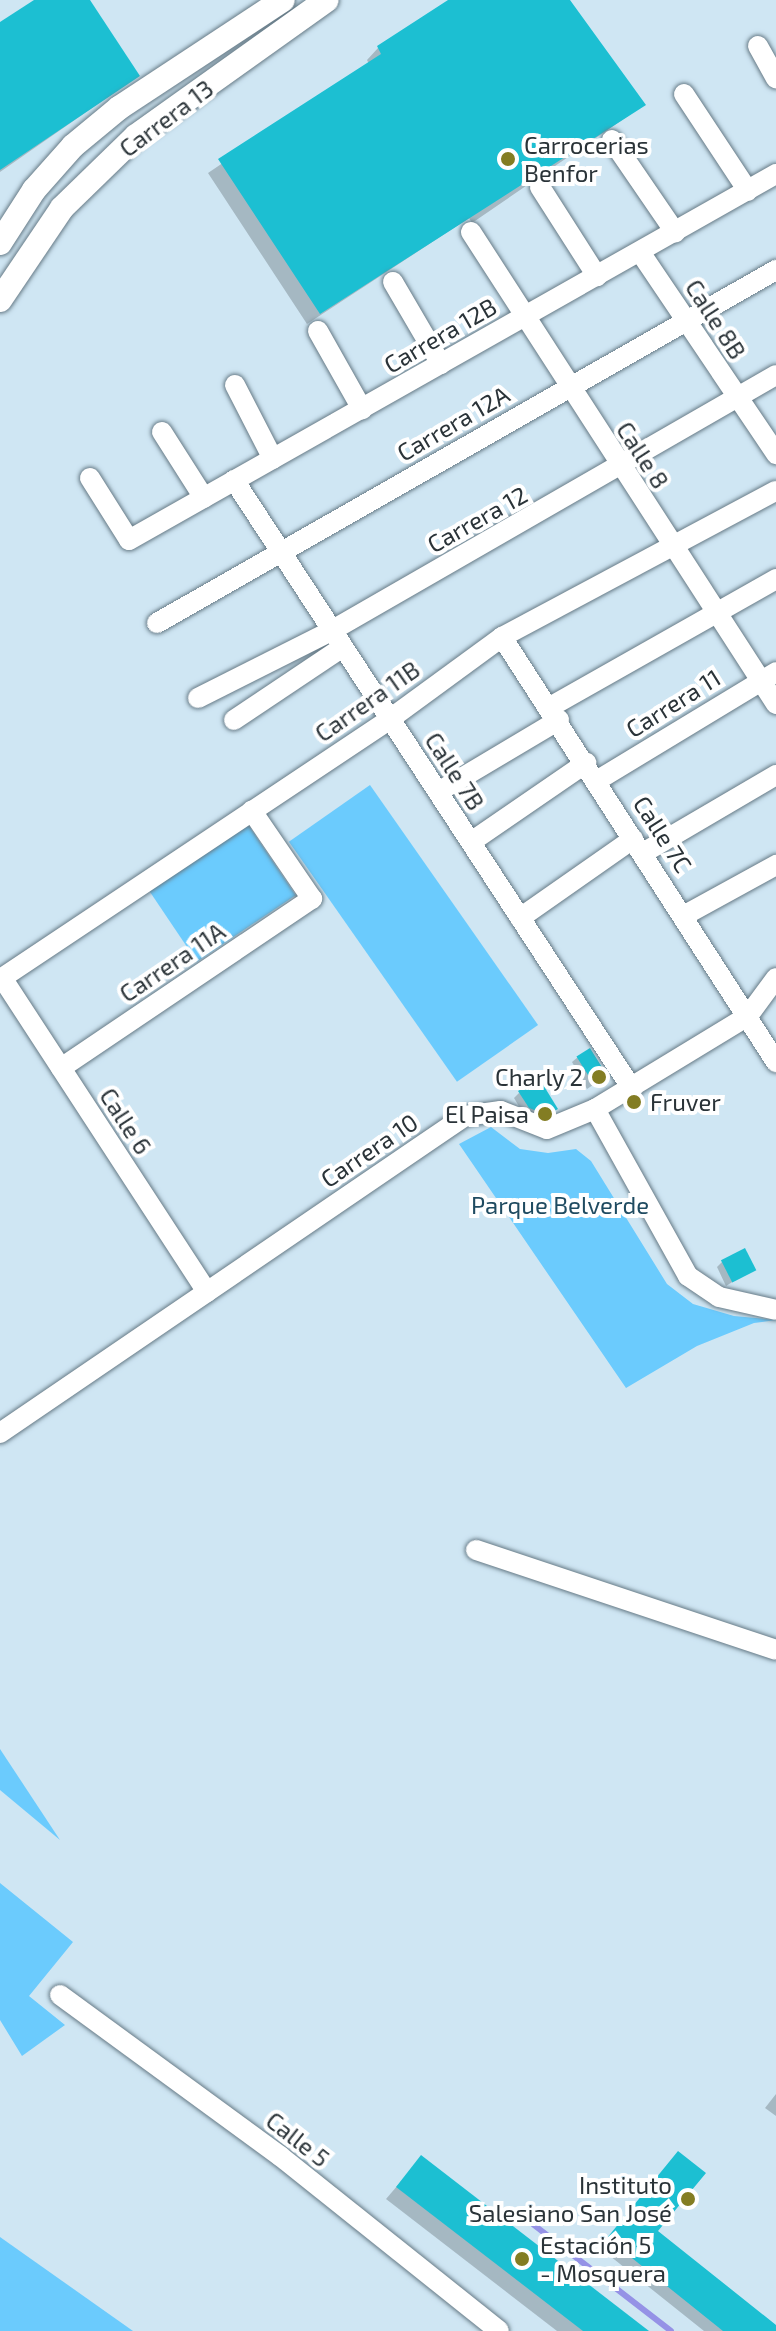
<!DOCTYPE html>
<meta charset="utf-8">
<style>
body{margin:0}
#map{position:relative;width:776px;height:2331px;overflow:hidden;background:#cfe6f3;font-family:"Exo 2",sans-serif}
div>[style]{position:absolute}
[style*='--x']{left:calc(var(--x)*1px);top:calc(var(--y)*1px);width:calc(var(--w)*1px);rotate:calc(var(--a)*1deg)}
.green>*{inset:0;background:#6bcbfd;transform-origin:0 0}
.shadow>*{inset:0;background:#0003}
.stream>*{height:6px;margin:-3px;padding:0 3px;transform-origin:3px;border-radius:3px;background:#9592e6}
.building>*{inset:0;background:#1cbfd2;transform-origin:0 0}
.roads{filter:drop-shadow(0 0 2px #667a86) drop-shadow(0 0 2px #667a86)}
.minor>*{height:20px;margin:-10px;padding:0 10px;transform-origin:10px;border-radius:10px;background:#fff}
.tertiary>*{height:24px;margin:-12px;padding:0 12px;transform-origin:12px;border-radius:12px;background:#fff}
.dots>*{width:22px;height:22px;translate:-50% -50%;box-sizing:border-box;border:4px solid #fff;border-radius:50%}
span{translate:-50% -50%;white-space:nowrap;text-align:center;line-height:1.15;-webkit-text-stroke:8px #fff;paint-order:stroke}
.street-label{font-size:24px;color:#2a3338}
.poi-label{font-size:24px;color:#2a3338}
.left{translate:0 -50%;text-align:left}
.right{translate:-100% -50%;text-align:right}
.park-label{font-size:24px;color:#1f4b61}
</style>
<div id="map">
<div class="green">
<div style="left:370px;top:785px;width:293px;height:99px;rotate:55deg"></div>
<div style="left:247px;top:823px;width:87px;height:119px;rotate:56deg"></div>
<div style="clip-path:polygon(491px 1127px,520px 1149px,548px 1153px,576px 1149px,591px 1161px,667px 1284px,693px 1304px,734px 1316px,776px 1320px,754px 1323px,697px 1346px,626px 1388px,459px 1144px)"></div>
<div style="clip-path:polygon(0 1749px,60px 1840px,0 1790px)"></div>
<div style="clip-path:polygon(0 1883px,73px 1942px,29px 1996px,65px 2025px,22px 2056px,0 2020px)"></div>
<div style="clip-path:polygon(0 2237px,133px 2331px,0 2331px)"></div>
</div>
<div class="shadow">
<div style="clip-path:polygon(38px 0,88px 0,138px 76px,0 172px,0 24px)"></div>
<div style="clip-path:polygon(452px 0,567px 0,644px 105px,472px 223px,469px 218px,307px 324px,208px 173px,369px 64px,367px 60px,378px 48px)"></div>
<div style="clip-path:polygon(578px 1057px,605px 1077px,587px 1089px,572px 1062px)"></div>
<div style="clip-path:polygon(519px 1093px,556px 1109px,540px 1120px,523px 1113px,514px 1098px)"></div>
<div style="clip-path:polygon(722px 1262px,753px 1269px,726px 1286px,717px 1267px)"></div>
<div style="clip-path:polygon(776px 2094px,776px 2116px,765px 2108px)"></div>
<div style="clip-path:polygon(421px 2158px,645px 2331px,557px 2331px,386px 2199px)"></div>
<div style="clip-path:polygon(670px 2162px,656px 2231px,776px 2331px,704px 2331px,600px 2248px)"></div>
</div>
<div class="stream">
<div style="--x:534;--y:2225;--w:173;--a:37.7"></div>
</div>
<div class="building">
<div style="clip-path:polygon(34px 0,90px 0,140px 76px,0 170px,0 22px)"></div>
<div style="clip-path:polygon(448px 0,570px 0,646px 105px,320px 314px,218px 159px,381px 54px,377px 46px)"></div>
<div style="left:590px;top:1048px;width:34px;height:16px;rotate:58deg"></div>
<div style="clip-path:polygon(539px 1078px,558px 1109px,547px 1115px,529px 1108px,518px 1091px)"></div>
<div style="left:745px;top:1248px;width:25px;height:27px;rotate:63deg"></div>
<div style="clip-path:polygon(678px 2151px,706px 2173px,658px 2231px,776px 2325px,776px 2331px,723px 2331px,607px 2238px)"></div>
<div style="clip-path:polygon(421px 2155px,649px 2331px,583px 2331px,396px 2187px)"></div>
</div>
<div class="roads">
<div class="minor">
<div style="--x:758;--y:46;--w:37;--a:61"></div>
<div style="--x:684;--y:94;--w:116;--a:56.6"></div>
<div style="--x:612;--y:140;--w:112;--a:55.6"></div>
<div style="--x:540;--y:187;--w:106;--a:57.4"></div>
<div style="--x:471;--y:232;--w:562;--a:57.13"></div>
<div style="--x:640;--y:252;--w:244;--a:56"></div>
<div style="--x:393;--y:282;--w:95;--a:59.7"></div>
<div style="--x:318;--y:331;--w:90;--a:60.6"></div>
<div style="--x:235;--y:385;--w:83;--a:62.8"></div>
<div style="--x:162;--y:432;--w:78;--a:57.5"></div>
<div style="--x:90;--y:478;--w:73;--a:57.8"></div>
<div style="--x:129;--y:540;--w:743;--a:-29.5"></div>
<div style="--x:234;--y:480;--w:728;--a:56.83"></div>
<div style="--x:157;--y:623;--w:713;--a:-29.7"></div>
<div style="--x:502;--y:637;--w:506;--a:57.19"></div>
<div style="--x:198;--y:698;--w:149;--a:-26.7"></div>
<div style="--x:331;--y:631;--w:513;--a:-29.91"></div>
<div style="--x:550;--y:707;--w:260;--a:-29.5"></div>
<div style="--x:234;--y:720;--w:131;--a:-33.8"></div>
<div style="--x:598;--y:780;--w:208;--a:-31.2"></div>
<div style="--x:438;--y:792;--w:141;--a:-30.8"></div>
<div style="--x:471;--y:842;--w:140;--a:-34.5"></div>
<div style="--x:643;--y:853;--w:154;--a:-30.4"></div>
<div style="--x:685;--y:915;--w:104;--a:-28.8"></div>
<div style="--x:520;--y:918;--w:138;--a:-35"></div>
<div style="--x:61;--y:1068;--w:303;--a:-34"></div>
<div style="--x:312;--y:899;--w:107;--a:-124.3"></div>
<div style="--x:595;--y:1109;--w:191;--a:60.9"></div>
<div style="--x:688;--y:1276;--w:37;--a:34"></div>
<div style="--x:719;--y:1297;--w:58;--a:12.8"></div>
<div style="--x:207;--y:1292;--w:375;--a:-123.1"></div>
<div style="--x:2;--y:978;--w:467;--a:-33.7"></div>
<div style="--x:390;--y:719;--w:139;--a:-36.2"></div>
<div style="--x:502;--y:637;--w:310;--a:-28.1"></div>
<div style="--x:0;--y:1433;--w:563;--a:-34.28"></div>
<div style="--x:465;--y:1116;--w:36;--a:-8"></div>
<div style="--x:501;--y:1111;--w:49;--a:21.4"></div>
<div style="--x:547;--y:1129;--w:52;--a:-22.6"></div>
<div style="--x:595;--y:1109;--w:179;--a:-31.3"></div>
<div style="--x:748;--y:1016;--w:47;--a:-53.6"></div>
<div style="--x:476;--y:1550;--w:316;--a:18.4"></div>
<div style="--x:60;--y:1995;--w:273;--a:36.2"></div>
<div style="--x:280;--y:2156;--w:280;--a:38.6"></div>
</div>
<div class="tertiary">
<div style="--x:0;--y:243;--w:63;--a:-57.3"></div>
<div style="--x:34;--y:190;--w:59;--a:-48.4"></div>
<div style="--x:73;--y:146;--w:60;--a:-39.6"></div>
<div style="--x:119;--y:108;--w:196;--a:-33.4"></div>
<div style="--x:0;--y:300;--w:111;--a:-56"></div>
<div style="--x:62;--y:208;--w:103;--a:-44.2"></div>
<div style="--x:136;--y:136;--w:234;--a:-35.5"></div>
</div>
</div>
<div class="dots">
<div style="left:508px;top:159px;background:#837d23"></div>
<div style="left:599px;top:1077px;background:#837d23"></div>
<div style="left:634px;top:1102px;background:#837d23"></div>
<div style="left:545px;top:1114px;background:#837d23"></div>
<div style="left:688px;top:2199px;background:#837d23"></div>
<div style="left:522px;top:2259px;background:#837d23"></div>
</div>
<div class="street-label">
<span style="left:166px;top:118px;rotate:-37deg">Carrera 13</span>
<span style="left:716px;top:319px;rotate:57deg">Calle 8B</span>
<span style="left:440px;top:335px;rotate:-30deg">Carrera 12B</span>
<span style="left:453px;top:423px;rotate:-30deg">Carrera 12A</span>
<span style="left:643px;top:455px;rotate:57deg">Calle 8</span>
<span style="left:477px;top:519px;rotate:-29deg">Carrera 12</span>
<span style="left:367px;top:701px;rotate:-35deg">Carrera 11B</span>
<span style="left:673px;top:703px;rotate:-32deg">Carrera 11</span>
<span style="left:455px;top:771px;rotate:57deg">Calle 7B</span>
<span style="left:663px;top:834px;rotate:57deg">Calle 7C</span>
<span style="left:172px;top:962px;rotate:-34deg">Carrera 11A</span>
<span style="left:126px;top:1121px;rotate:57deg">Calle 6</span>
<span style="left:369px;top:1150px;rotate:-34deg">Carrera 10</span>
<span style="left:298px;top:2139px;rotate:38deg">Calle 5</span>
</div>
<div class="poi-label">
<span class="left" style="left:524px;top:159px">Carrocerias<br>Benfor</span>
<span class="right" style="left:583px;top:1077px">Charly 2</span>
<span class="left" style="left:650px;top:1102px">Fruver</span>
<span class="right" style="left:529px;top:1114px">El Paisa</span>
<span class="right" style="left:672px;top:2199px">Instituto<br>Salesiano San José</span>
<span class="left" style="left:540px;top:2259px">Estación 5<br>- Mosquera</span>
</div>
<div class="park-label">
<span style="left:560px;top:1205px">Parque Belverde</span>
</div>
</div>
